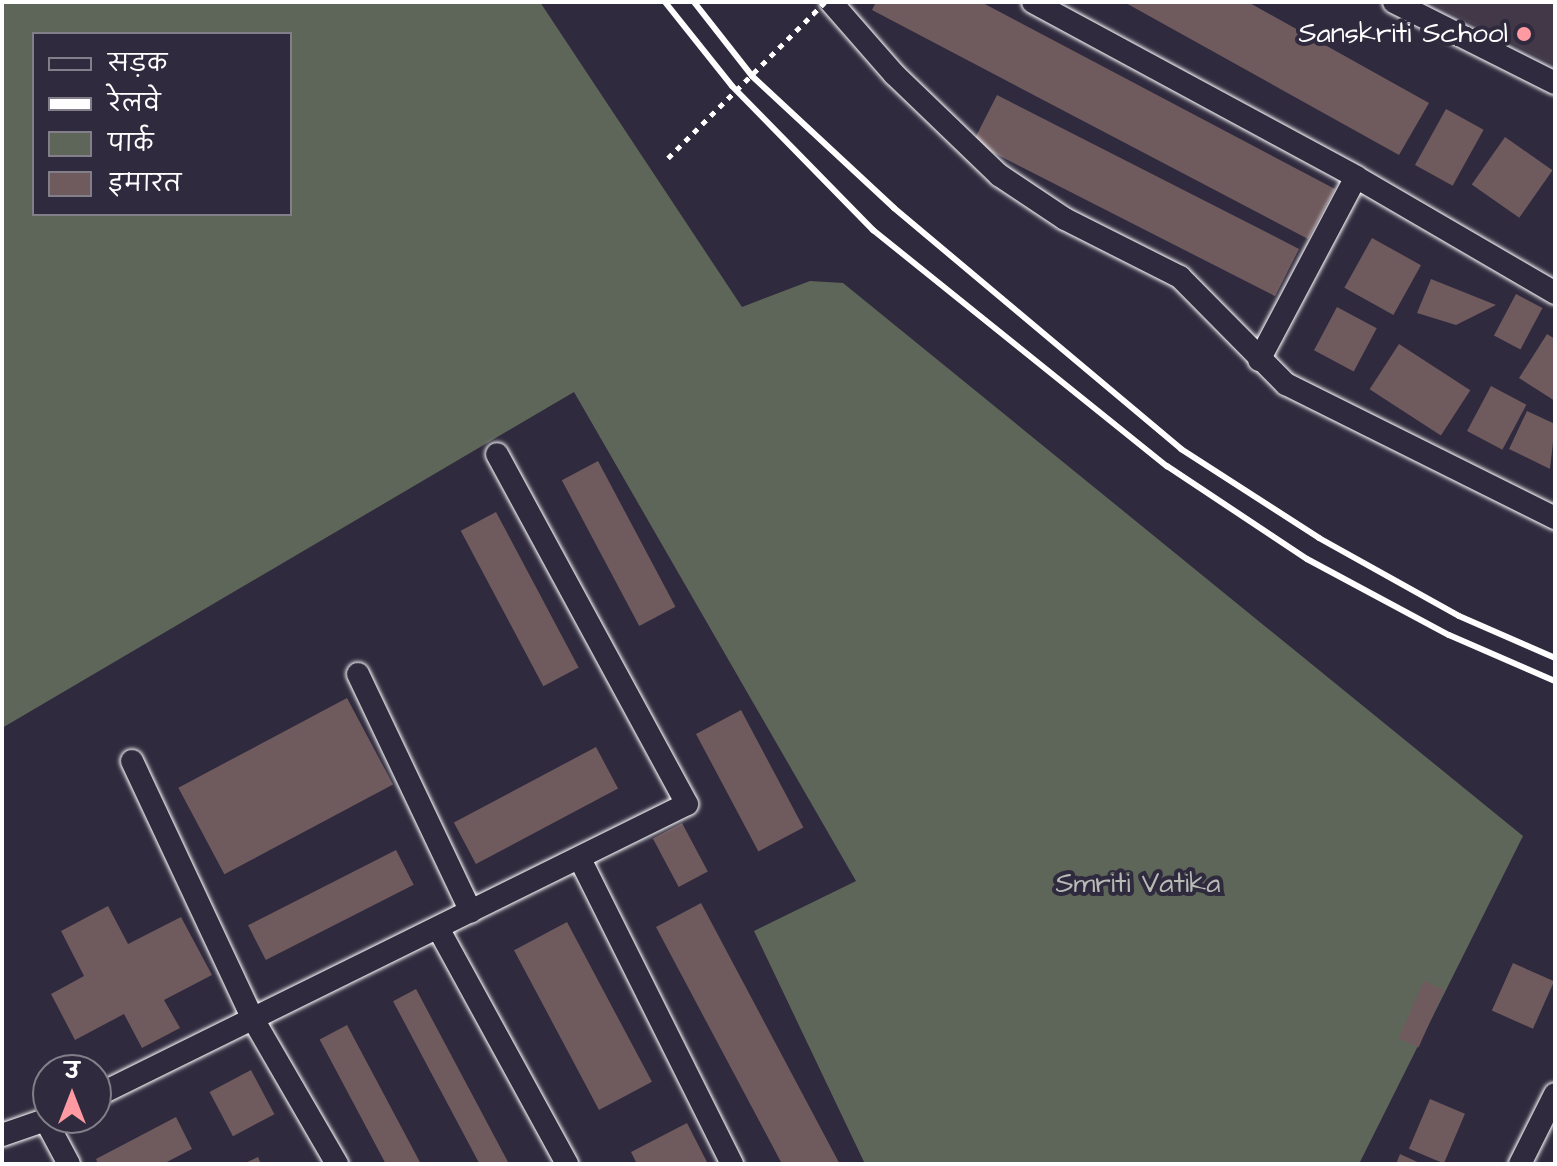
<!DOCTYPE html>
<meta charset="utf-8">
<style>
body{margin:0}
#map{position:relative;width:1557px;height:1166px;overflow:hidden;background:#2f2a3d;font-family:"Architects Daughter","Playpen Sans Deva",sans-serif}
div>[style]{position:absolute}
[style*='--x']{left:calc(var(--x)*1px);top:calc(var(--y)*1px);width:calc(var(--w)*1px);rotate:calc(var(--a)*1deg)}
.built>*{inset:0;background:#423847}
.green>*{inset:0;background:#5e665a}
.building>*{inset:0;background:#6f5a5e;transform-origin:0 0}
.roads{filter:drop-shadow(0 0 2px #fff) drop-shadow(0 0 2px #fff)}
.minor>*{height:22px;margin:-11px;padding:0 11px;transform-origin:11px;border-radius:11px;background:#2f2a3d}
.rail>*{height:6px;margin:-3px;padding:0 3px;transform-origin:3px;border-radius:3px;background:#fff}
.path-bridge>*{height:5px;margin-top:-2.5px;transform-origin:0;background:repeating-linear-gradient(90deg,#fff 0 6px,transparent 0 12px)}
.dots>*{width:22px;height:22px;translate:-50% -50%;box-sizing:border-box;border:4px solid #2f2a3d;border-radius:50%}
span{translate:-50% -50%;white-space:nowrap;text-align:center;line-height:1.15;-webkit-text-stroke:8px #2f2a3d;paint-order:stroke}
.poi-label{font-size:28px;color:#fff}
.right{translate:-100% -50%;text-align:right}
.park-label{font-size:28px;color:#b7bab5}
.frame{position:absolute;inset:0;border:4px solid #fff;pointer-events:none}
.legend{position:absolute;left:32px;top:32px;width:260px;height:184px;box-sizing:border-box;background:#2f2a3d;border:2px solid #827f8b;margin:0;padding:10px 14px;list-style:none;font-size:24px;color:#fff}
.legend li{display:flex;align-items:center;gap:16px;height:40px}
.legend b{width:40px;border:2px solid #827f8b}
.north{position:absolute;left:32px;top:1054px;width:80px;height:80px;box-sizing:border-box;background:#2f2a3d;border:2px solid #827f8b;border-radius:50%;rotate:0deg;font-size:22px;font-weight:700;line-height:32px;text-align:center;color:#fff}
.north::after{content:'';display:block;margin:auto;width:28px;height:36px;background:#ff9aa2;clip-path:polygon(50% 0,100% 100%,50% 72%,0 100%)}
</style>
<div id="map">
<div class="built">
<div style="clip-path:polygon(1429px 2px,1555px 2px,1555px 65px)"></div>
</div>
<div class="green">
<div style="clip-path:polygon(evenodd,2px 2px,540px 2px,742px 307px,810px 281px,843px 283px,1523px 836px,1359px 1164px,865px 1164px,754px 931px,856px 881px,574px 392px,2px 728px,2px 2px,34px 34px,290px 34px,290px 214px,34px 214px,34px 34px)"></div>
</div>
<div class="building">
<div style="clip-path:polygon(876px 2px,981px 2px,1335px 189px,1308px 239px,872px 10px)"></div>
<div style="clip-path:polygon(1124px 2px,1248px 2px,1429px 103px,1399px 155px)"></div>
<div style="left:997px;top:95px;width:339px;height:53px;rotate:27deg"></div>
<div style="left:1446px;top:109px;width:43px;height:64px;rotate:29deg"></div>
<div style="left:1505px;top:137px;width:58px;height:58px;rotate:35deg"></div>
<div style="left:1372px;top:238px;width:56px;height:57px;rotate:29deg"></div>
<div style="clip-path:polygon(1431px 279px,1496px 305px,1456px 325px,1417px 313px)"></div>
<div style="left:1516px;top:294px;width:30px;height:47px;rotate:28deg"></div>
<div style="left:1337px;top:307px;width:45px;height:49px;rotate:28deg"></div>
<div style="clip-path:polygon(1547px 334px,1555px 339px,1555px 401px,1519px 378px)"></div>
<div style="left:1399px;top:344px;width:85px;height:54px;rotate:33deg"></div>
<div style="left:1491px;top:386px;width:40px;height:51px;rotate:28deg"></div>
<div style="clip-path:polygon(1527px 411px,1555px 424px,1550px 469px,1509px 449px)"></div>
<div style="left:598px;top:461px;width:165px;height:41px;rotate:62deg"></div>
<div style="left:496px;top:512px;width:176px;height:40px;rotate:62deg"></div>
<div style="left:347px;top:698px;width:98px;height:191px;rotate:62deg"></div>
<div style="left:741px;top:710px;width:133px;height:51px;rotate:62deg"></div>
<div style="left:596px;top:747px;width:47px;height:161px;rotate:62deg"></div>
<div style="left:682px;top:823px;width:55px;height:33px;rotate:62deg"></div>
<div style="left:396px;top:850px;width:39px;height:166px;rotate:63deg"></div>
<div style="left:701px;top:903px;width:295px;height:51px;rotate:62deg"></div>
<div style="clip-path:polygon(108px 906px,128px 944px,181px 917px,212px 975px,164px 1000px,180px 1028px,142px 1048px,124px 1014px,75px 1040px,51px 994px,84px 976px,61px 931px)"></div>
<div style="left:567px;top:922px;width:181px;height:60px;rotate:62deg"></div>
<div style="left:1513px;top:963px;width:45px;height:52px;rotate:24deg"></div>
<div style="left:1424px;top:981px;width:22px;height:63px;rotate:24deg"></div>
<div style="left:416px;top:989px;width:198px;height:26px;rotate:62deg"></div>
<div style="left:347px;top:1025px;width:157px;height:31px;rotate:62deg"></div>
<div style="left:251px;top:1070px;width:50px;height:47px;rotate:62deg"></div>
<div style="left:1430px;top:1099px;width:38px;height:54px;rotate:23deg"></div>
<div style="clip-path:polygon(176px 1117px,192px 1149px,163px 1164px,98px 1164px,96px 1159px)"></div>
<div style="clip-path:polygon(687px 1123px,708px 1164px,637px 1164px,631px 1152px)"></div>
<div style="clip-path:polygon(1400px 1154px,1422px 1164px,1396px 1164px)"></div>
<div style="clip-path:polygon(258px 1157px,261px 1164px,243px 1164px)"></div>
</div>
<div class="roads">
<div class="minor">
<div style="--x:831;--y:2;--w:96;--a:48.8"></div>
<div style="--x:894;--y:74;--w:146;--a:43.9"></div>
<div style="--x:999;--y:175;--w:79;--a:33.7"></div>
<div style="--x:1065;--y:219;--w:129;--a:26.8"></div>
<div style="--x:1180;--y:277;--w:151;--a:45.3"></div>
<div style="--x:1286;--y:384;--w:301;--a:26.5"></div>
<div style="--x:1033;--y:2;--w:367;--a:28.4"></div>
<div style="--x:1356;--y:177;--w:207;--a:117.9"></div>
<div style="--x:1394;--y:2;--w:180;--a:26.7"></div>
<div style="--x:1356;--y:177;--w:230;--a:30.2"></div>
<div style="--x:358;--y:674;--w:263;--a:64.6"></div>
<div style="--x:132;--y:761;--w:285;--a:64.9"></div>
<div style="--x:253;--y:1019;--w:168;--a:59.9"></div>
<div style="--x:580;--y:859;--w:341;--a:63.5"></div>
<div style="--x:438;--y:928;--w:269;--a:61.3"></div>
<div style="--x:96;--y:1096;--w:659;--a:-26.29"></div>
<div style="--x:687;--y:804;--w:398;--a:-118.5"></div>
<div style="--x:46;--y:1121;--w:49;--a:61.9"></div>
<div style="--x:2;--y:1135;--w:52;--a:-19.1"></div>
<div style="--x:1520;--y:1164;--w:78;--a:-63.4"></div>
</div>
</div>
<div class="rail">
<div style="--x:665;--y:2;--w:107;--a:51.4"></div>
<div style="--x:732;--y:86;--w:202;--a:45.6"></div>
<div style="--x:873;--y:230;--w:377;--a:38.8"></div>
<div style="--x:1167;--y:466;--w:168;--a:33.6"></div>
<div style="--x:1307;--y:559;--w:161;--a:28.2"></div>
<div style="--x:1449;--y:635;--w:116;--a:23.5"></div>
<div style="--x:694;--y:2;--w:94;--a:51.9"></div>
<div style="--x:752;--y:76;--w:194;--a:42.9"></div>
<div style="--x:894;--y:208;--w:375;--a:40"></div>
<div style="--x:1181;--y:449;--w:164;--a:32.8"></div>
<div style="--x:1319;--y:538;--w:160;--a:29.1"></div>
<div style="--x:1459;--y:616;--w:105;--a:23.6"></div>
</div>
<div class="path-bridge">
<div style="--x:668;--y:158;--w:221;--a:-44.8"></div>
</div>
<div class="dots">
<div style="left:1524px;top:34px;background:#ff9aa2"></div>
</div>
<div class="poi-label">
<span class="right" style="left:1508px;top:34px">Sanskriti School</span>
</div>
<div class="park-label">
<span style="left:1138px;top:884px">Smriti Vatika</span>
</div>
<div class="frame"></div>
<ul class="legend">
<li><b style="height:10px;background:#2f2a3d"></b>सड़क</li>
<li><b style="height:10px;background:#fff"></b>रेलवे</li>
<li><b style="height:22px;background:#5e665a"></b>पार्क</li>
<li><b style="height:22px;background:#6f5a5e"></b>इमारत</li>
</ul>
<div class="north">उ</div>
</div>
